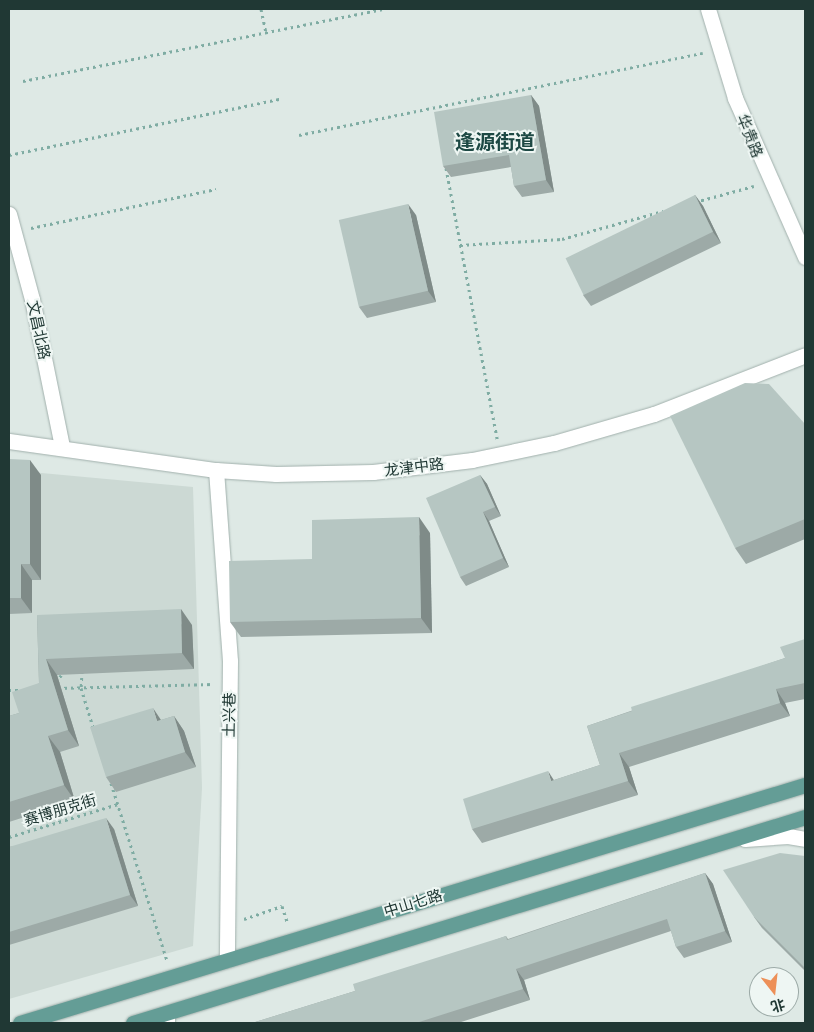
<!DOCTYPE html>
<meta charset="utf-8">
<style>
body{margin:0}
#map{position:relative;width:814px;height:1032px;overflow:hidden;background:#dee9e5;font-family:Ubuntu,"Noto Sans SC",sans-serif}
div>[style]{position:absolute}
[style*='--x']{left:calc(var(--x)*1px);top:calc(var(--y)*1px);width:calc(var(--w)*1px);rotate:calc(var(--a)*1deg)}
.built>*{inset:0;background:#ccd9d4}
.path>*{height:3px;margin-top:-1.5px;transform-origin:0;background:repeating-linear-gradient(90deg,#7faca3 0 2.5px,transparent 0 6.5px)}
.roads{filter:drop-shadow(0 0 1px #a1b0ac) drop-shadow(0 0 1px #a1b0ac)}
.street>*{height:15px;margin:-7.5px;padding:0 7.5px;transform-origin:7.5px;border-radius:7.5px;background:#fff}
.secondary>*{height:15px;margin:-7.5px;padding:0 7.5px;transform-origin:7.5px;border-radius:7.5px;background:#fff}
.primary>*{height:15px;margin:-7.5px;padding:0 7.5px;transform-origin:7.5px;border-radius:7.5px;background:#649d96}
.path-bridge>*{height:3px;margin-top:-1.5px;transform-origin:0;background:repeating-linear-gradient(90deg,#7faca3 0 2.5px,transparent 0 6.5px)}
.wall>*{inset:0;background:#9daaa7}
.shaded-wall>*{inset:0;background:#7f8b88}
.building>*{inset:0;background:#b6c6c2;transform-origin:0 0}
span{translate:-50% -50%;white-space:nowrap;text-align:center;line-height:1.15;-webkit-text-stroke:4px #eef6f3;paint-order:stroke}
.street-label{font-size:15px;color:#203834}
.district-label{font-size:20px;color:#1d4944;font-weight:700}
.frame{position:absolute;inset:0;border:10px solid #203834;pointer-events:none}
.north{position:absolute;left:749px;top:967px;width:50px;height:50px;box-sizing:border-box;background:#eef6f3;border:1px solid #9caaa7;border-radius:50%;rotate:164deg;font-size:14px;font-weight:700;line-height:20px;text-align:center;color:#203834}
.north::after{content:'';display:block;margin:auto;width:18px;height:22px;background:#ed9058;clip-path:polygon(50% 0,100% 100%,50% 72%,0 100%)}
</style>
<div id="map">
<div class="built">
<div style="clip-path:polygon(9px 470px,193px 487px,202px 788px,193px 946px,9px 999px)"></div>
</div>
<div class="path">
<div style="--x:261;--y:9;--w:24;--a:78"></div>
<div style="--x:23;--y:81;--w:366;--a:-11.3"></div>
<div style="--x:299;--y:135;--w:412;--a:-11.5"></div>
<div style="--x:9;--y:155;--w:277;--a:-11.7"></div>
<div style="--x:446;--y:168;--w:276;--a:79.3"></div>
<div style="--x:695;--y:202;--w:61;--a:-15.2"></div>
<div style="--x:31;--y:228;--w:189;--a:-11.9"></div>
<div style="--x:460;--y:245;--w:102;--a:-3.4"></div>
<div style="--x:562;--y:239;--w:105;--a:-15.5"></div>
<div style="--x:82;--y:671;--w:17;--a:93"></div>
<div style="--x:81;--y:688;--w:44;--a:72.8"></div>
<div style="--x:58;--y:688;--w:156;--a:-1.5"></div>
<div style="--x:9;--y:690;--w:13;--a:0"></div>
<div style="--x:111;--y:783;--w:187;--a:72.5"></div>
<div style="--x:9;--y:837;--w:114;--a:-16.8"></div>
<div style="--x:244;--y:919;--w:40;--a:-18.9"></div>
<div style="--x:282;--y:906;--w:19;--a:72"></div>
</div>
<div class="roads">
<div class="street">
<div style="--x:216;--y:470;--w:192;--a:85.8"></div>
<div style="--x:230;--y:661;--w:299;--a:90.6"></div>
<div style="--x:167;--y:1023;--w:10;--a:-90"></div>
</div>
<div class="secondary">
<div style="--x:708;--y:9;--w:93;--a:73.1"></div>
<div style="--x:735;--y:98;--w:174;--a:66.2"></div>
<div style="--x:9;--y:214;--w:88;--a:74.9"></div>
<div style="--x:32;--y:299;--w:151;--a:78.5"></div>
<div style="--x:9;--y:441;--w:209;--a:8"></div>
<div style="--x:216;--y:470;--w:60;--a:3.8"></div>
<div style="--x:276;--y:474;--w:97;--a:-1.2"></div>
<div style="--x:373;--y:472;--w:100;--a:-6.9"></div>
<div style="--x:472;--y:460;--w:84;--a:-11.7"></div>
<div style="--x:554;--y:443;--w:104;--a:-16.2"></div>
<div style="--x:654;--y:414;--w:162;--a:-21.3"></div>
<div style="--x:745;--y:839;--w:43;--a:-4"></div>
<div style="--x:788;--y:836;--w:17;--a:10"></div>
</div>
<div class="primary">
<div style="--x:20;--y:1023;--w:820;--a:-16.87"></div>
<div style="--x:133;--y:1023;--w:703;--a:-17.04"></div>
</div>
</div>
<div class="path-bridge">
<div style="--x:57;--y:683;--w:9;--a:-63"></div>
</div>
<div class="wall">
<div style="clip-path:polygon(531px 95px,539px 106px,554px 192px,522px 197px,514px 186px,511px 167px,451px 177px,443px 166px)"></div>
<div style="clip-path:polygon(695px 195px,703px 206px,721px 243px,591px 306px,583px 295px)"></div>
<div style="clip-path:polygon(416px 215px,436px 302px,367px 318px,359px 307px)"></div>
<div style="clip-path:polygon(805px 424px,805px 539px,746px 564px,735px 548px)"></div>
<div style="clip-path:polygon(9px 459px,41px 475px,41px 580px,32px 580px,32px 613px,9px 614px)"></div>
<div style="clip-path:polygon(480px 475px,487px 484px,501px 516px,489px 521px,509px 567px,466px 586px,460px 577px)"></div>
<div style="clip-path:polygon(430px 533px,432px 633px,241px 637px,230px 622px,312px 559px)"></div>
<div style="clip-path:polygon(37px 615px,192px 625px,194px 669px,57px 675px,79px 746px,60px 752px,75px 801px,9px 822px,9px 716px,19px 713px,39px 683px)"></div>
<div style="clip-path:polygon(805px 639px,805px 699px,785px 703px,790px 716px,629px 767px,638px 795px,482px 843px,472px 829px,554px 780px,600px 765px,587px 726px,785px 658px)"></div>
<div style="clip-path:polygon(174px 716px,184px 731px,196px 767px,116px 792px,106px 777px,161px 720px)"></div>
<div style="clip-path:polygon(114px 829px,138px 906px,9px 945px,9px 847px)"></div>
<div style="clip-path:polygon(805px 856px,805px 971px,762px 928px,754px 917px)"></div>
<div style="clip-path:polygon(705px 873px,713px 884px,732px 942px,684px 958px,676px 947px,671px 931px,524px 980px,530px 1000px,458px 1023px,252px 1023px,355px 991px,506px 936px,508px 939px)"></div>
</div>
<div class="shaded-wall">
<div style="clip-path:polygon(531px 95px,539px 106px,554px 192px,546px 180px)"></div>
<div style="clip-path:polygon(695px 195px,703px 206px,721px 243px,713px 232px)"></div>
<div style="clip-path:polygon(408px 204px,416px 215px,436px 302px,428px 291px)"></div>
<div style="clip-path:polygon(30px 460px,41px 475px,41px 580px,30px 564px)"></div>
<div style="clip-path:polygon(480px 475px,487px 484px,501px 516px,495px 507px)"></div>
<div style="clip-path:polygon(483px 512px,489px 521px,509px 567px,503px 558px)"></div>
<div style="clip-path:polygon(419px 517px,430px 533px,432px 633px,421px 618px)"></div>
<div style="clip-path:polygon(21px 564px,32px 580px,32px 613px,21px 598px)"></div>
<div style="clip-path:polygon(181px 609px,192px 625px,194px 669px,182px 653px)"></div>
<div style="clip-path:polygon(46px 659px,57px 675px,79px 746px,68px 730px)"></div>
<div style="clip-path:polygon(776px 689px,785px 703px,790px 716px,780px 703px)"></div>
<div style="clip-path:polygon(153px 708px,163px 723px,157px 721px)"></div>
<div style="clip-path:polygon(174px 716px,184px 731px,196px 767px,185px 752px)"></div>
<div style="clip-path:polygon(48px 736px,60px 752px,75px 801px,64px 785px)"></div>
<div style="clip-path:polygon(619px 753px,629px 767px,638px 795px,628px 781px)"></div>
<div style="clip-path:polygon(548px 771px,557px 785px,551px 781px)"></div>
<div style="clip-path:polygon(106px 818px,114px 829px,138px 906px,130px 895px)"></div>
<div style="clip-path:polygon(705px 873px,713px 884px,732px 942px,725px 931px)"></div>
<div style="clip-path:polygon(516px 969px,524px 980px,530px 1000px,523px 989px)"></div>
</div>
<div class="building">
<div style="clip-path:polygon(531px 95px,546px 180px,514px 186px,509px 155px,443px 166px,434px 112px)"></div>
<div style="left:695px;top:195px;width:41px;height:144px;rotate:64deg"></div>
<div style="left:408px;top:204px;width:89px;height:71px;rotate:77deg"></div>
<div style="clip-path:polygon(745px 383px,769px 384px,805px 424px,805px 519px,735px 548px,670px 416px)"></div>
<div style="clip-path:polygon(9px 459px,30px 460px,30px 564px,21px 564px,21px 598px,9px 598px)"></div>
<div style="clip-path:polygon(480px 475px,495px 507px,483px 512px,503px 558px,460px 577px,426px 498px)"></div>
<div style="clip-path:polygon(419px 517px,421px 618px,230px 622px,229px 561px,312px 559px,312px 520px)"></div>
<div style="clip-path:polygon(181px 609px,182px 653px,46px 659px,68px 730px,48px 736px,64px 785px,9px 802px,9px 716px,19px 713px,12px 692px,39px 683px,37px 615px)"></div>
<div style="clip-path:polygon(805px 639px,805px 683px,776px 689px,780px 703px,619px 753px,628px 781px,472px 829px,463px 799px,548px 771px,551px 781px,600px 765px,587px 726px,632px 711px,631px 707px,785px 658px,780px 647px)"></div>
<div style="clip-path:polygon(153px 708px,157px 721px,174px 716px,185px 752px,106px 777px,90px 727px)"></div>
<div style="clip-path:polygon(106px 818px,130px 895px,9px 932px,9px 847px)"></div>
<div style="clip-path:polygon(780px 853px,805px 856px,805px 968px,754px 917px,723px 870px)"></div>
<div style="clip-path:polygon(705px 873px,725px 931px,676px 947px,667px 919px,516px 969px,523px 989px,416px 1023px,252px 1023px,355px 991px,353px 984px,506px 936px,507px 940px)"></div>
</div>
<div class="street-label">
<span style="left:750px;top:136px;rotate:68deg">华贵路</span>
<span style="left:39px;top:330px;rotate:78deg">文昌北路</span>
<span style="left:414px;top:467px;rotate:-7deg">龙津中路</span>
<span style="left:229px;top:715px;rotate:-89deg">土兴巷</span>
<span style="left:60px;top:810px;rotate:-17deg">赛博朋克街</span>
<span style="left:413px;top:903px;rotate:-17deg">中山七路</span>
</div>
<div class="district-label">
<span style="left:495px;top:141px">逢源街道</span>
</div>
<div class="frame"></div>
<div class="north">北</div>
</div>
